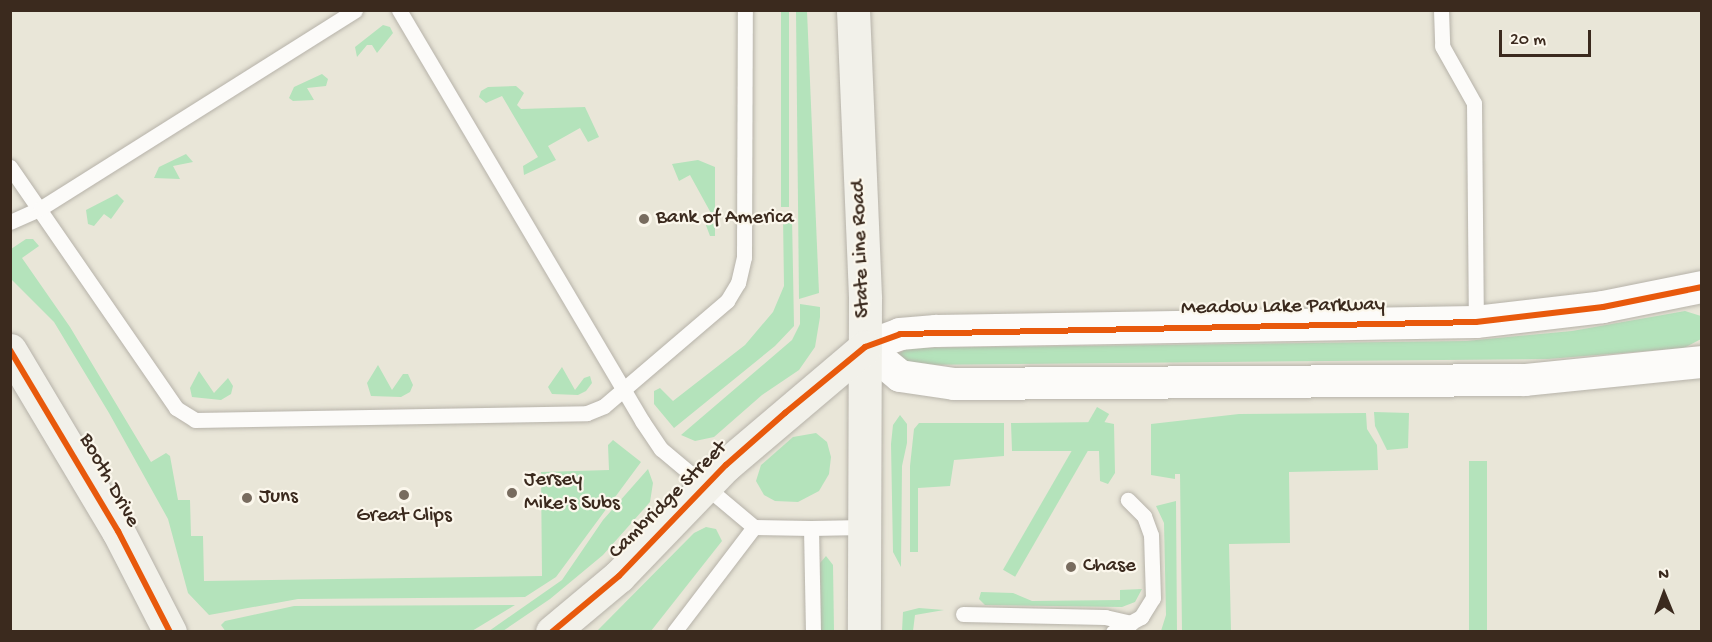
<!DOCTYPE html>
<style>
body{margin:0}
#map{position:relative;width:1712px;height:642px;overflow:hidden;background:#e9e6d8;font-family:"Gochi Hand",sans-serif}
div>[style]{position:absolute}
[style*='--x']{left:calc(var(--x)*1px);top:calc(var(--y)*1px);width:calc(var(--w)*1px);rotate:calc(var(--a)*1deg)}
.green>*{inset:0;background:#b4e3bb;transform-origin:0 0}
.roads{filter:drop-shadow(0 0 2px #b6b2a9) drop-shadow(0 0 2px #b6b2a9)}
.lane>*{height:15px;margin:-7.5px;padding:0 7.5px;transform-origin:7.5px;border-radius:7.5px;background:#fcfbf9}
.street>*{height:32px;margin:-16px;padding:0 16px;transform-origin:16px;border-radius:16px;background:#fcfbf9}
.secondary>*{height:33px;margin:-16.5px;padding:0 16.5px;transform-origin:16.5px;border-radius:16.5px;background:#f2f1ea}
.cycleway>*{height:6px;margin:-3px;padding:0 3px;transform-origin:3px;border-radius:3px;background:#e8590c}
.dots>*{width:16px;height:16px;translate:-50% -50%;box-sizing:border-box;border:3px solid #fbf7ec;border-radius:50%}
span{translate:-50% -50%;white-space:nowrap;text-align:center;line-height:1.15;-webkit-text-stroke:4.5px #fbf7ec;paint-order:stroke}
.poi-label{font-size:21px;color:#3b2a1e}
.left{translate:0 -50%;text-align:left}
.street-label{font-size:21px;color:#3b2a1e}
.frame{position:absolute;inset:0;border:12px solid #3b2a1e;pointer-events:none}
.north{position:absolute;left:1634px;top:564px;width:60px;height:60px;-webkit-text-stroke:4px #fbf7ec;paint-order:stroke;rotate:359deg;font-size:16px;font-weight:700;line-height:24px;text-align:center;color:#3b2a1e}
.north::after{content:'';display:block;margin:auto;width:21px;height:27px;background:#3b2a1e;clip-path:polygon(50% 0,100% 100%,50% 72%,0 100%)}
.scale{position:absolute;left:1499px;top:30px;width:92px;height:27px;box-sizing:border-box;border:3px solid #3b2a1e;border-top:0;padding-left:8px;font-size:18px;line-height:21px;white-space:nowrap;color:#3b2a1e;-webkit-text-stroke:4px #fbf7ec;paint-order:stroke}
</style>
<div id="map">
<div class="green">
<div style="left:781px;top:11px;width:8px;height:196px"></div>
<div style="clip-path:polygon(796px 11px,807px 11px,819px 293px,799px 299px)"></div>
<div style="clip-path:polygon(383px 25px,390px 27px,393px 33px,377px 53px,372px 45px,367px 45px,357px 57px,355px 47px)"></div>
<div style="clip-path:polygon(322px 74px,328px 79px,326px 86px,307px 88px,314px 100px,293px 101px,289px 98px,294px 87px)"></div>
<div style="clip-path:polygon(516px 86px,524px 93px,517px 105px,521px 109px,585px 107px,599px 137px,588px 142px,580px 128px,548px 146px,556px 160px,524px 175px,523px 166px,538px 157px,502px 96px,486px 103px,479px 97px,481px 91px,488px 87px)"></div>
<div style="clip-path:polygon(186px 154px,193px 162px,173px 166px,180px 179px,154px 178px,159px 167px)"></div>
<div style="clip-path:polygon(698px 160px,715px 167px,715px 236px,710px 236px,704px 220px,712px 215px,690px 175px,679px 181px,672px 164px)"></div>
<div style="clip-path:polygon(117px 194px,124px 201px,111px 219px,104px 214px,94px 226px,88px 224px,86px 210px)"></div>
<div style="clip-path:polygon(783px 216px,792px 216px,794px 326px,775px 346px,674px 428px,654px 404px,654px 391px,660px 388px,673px 401px,745px 345px,773px 312px,784px 286px)"></div>
<div style="clip-path:polygon(26px 239px,33px 239px,39px 246px,22px 258px,70px 327px,151px 462px,166px 453px,170px 456px,178px 500px,190px 500px,191px 536px,203px 536px,204px 581px,542px 576px,541px 472px,609px 470px,608px 445px,613px 440px,641px 462px,556px 577px,525px 597px,298px 599px,209px 615px,188px 593px,168px 519px,109px 413px,54px 322px,11px 279px,11px 249px)"></div>
<div style="clip-path:polygon(800px 304px,820px 307px,820px 317px,815px 347px,799px 370px,762px 395px,714px 437px,695px 441px,681px 435px,792px 340px,800px 324px)"></div>
<div style="clip-path:polygon(1685px 311px,1701px 316px,1701px 339px,1684px 348px,1548px 359px,907px 365px,899px 354px,907px 348px,1466px 341px,1572px 331px)"></div>
<div style="clip-path:polygon(378px 365px,392px 390px,403px 374px,408px 374px,413px 385px,410px 392px,401px 397px,371px 396px,367px 383px)"></div>
<div style="clip-path:polygon(562px 367px,575px 390px,584px 378px,590px 376px,592px 383px,586px 391px,578px 395px,552px 394px,548px 387px)"></div>
<div style="clip-path:polygon(199px 371px,214px 393px,228px 378px,233px 386px,231px 394px,221px 400px,192px 397px,190px 388px)"></div>
<div style="left:1097px;top:407px;width:14px;height:188px;rotate:30deg"></div>
<div style="clip-path:polygon(1374px 412px,1409px 413px,1408px 448px,1387px 450px,1375px 426px)"></div>
<div style="clip-path:polygon(1366px 413px,1367px 429px,1377px 445px,1378px 470px,1289px 472px,1290px 543px,1229px 544px,1231px 631px,1182px 631px,1180px 474px,1175px 474px,1175px 479px,1151px 475px,1151px 424px,1239px 414px)"></div>
<div style="clip-path:polygon(900px 415px,907px 424px,907px 443px,902px 466px,901px 567px,893px 552px,891px 444px,893px 425px)"></div>
<div style="clip-path:polygon(1104px 422px,1114px 424px,1115px 473px,1108px 484px,1100px 481px,1099px 451px,1012px 451px,1011px 423px)"></div>
<div style="clip-path:polygon(919px 423px,1004px 423px,1004px 456px,954px 460px,950px 486px,918px 488px,918px 552px,910px 552px,910px 466px,914px 429px)"></div>
<div style="clip-path:polygon(816px 433px,827px 442px,831px 457px,829px 474px,819px 491px,798px 502px,775px 501px,764px 495px,756px 481px,761px 465px,793px 437px)"></div>
<div style="left:1469px;top:461px;width:18px;height:170px"></div>
<div style="clip-path:polygon(648px 469px,653px 483px,650px 502px,603px 555px,550px 599px,503px 631px,489px 631px,562px 580px,603px 520px)"></div>
<div style="clip-path:polygon(1176px 501px,1177px 631px,1161px 631px,1166px 615px,1164px 523px,1156px 506px)"></div>
<div style="clip-path:polygon(706px 527px,716px 529px,722px 541px,651px 631px,597px 631px,694px 533px)"></div>
<div style="clip-path:polygon(826px 556px,833px 565px,834px 631px,821px 631px,820px 563px)"></div>
<div style="clip-path:polygon(1142px 589px,1135px 602px,1122px 607px,985px 605px,979px 599px,981px 592px,1013px 593px,1032px 601px,1120px 600px,1120px 590px)"></div>
<div style="clip-path:polygon(515px 605px,472px 631px,226px 632px,221px 625px,225px 621px,294px 606px)"></div>
<div style="clip-path:polygon(919px 608px,944px 610px,915px 615px,913px 631px,902px 631px,903px 612px)"></div>
</div>
<div class="roads">
<div class="lane">
<div style="--x:399;--y:10;--w:477;--a:59.4"></div>
<div style="--x:642;--y:421;--w:34;--a:56"></div>
<div style="--x:661;--y:449;--w:121;--a:40"></div>
<div style="--x:754;--y:527;--w:132;--a:127.3"></div>
<div style="--x:1441;--y:10;--w:36;--a:88"></div>
<div style="--x:1442;--y:46;--w:65;--a:60.7"></div>
<div style="--x:1474;--y:103;--w:219;--a:89.5"></div>
<div style="--x:10;--y:167;--w:293;--a:55.4"></div>
<div style="--x:176;--y:408;--w:22;--a:32"></div>
<div style="--x:195;--y:420;--w:392;--a:-1"></div>
<div style="--x:587;--y:413;--w:18;--a:-22"></div>
<div style="--x:604;--y:406;--w:162;--a:-40.5"></div>
<div style="--x:727;--y:301;--w:21;--a:-59"></div>
<div style="--x:738;--y:283;--w:27;--a:-77"></div>
<div style="--x:744;--y:257;--w:247;--a:-89.8"></div>
<div style="--x:10;--y:222;--w:34;--a:-24"></div>
<div style="--x:41;--y:208;--w:371;--a:-32.2"></div>
<div style="--x:754;--y:527;--w:57;--a:1"></div>
<div style="--x:811;--y:528;--w:104;--a:88.9"></div>
<div style="--x:811;--y:528;--w:53;--a:-1.1"></div>
<div style="--x:963;--y:614;--w:142;--a:1.2"></div>
<div style="--x:1105;--y:617;--w:27;--a:13"></div>
<div style="--x:1113;--y:632;--w:32;--a:-28"></div>
<div style="--x:1141;--y:617;--w:22;--a:-58"></div>
<div style="--x:1153;--y:598;--w:63;--a:-91.8"></div>
<div style="--x:1151;--y:535;--w:20;--a:-110"></div>
<div style="--x:1144;--y:516;--w:23;--a:-135"></div>
</div>
<div class="street">
<div style="--x:865;--y:347;--w:45;--a:39.6"></div>
<div style="--x:900;--y:376;--w:55;--a:8.4"></div>
<div style="--x:954;--y:384;--w:571;--a:-0.4"></div>
<div style="--x:1525;--y:380;--w:178;--a:-5.8"></div>
<div style="--x:865;--y:347;--w:37;--a:-20"></div>
<div style="--x:900;--y:334;--w:36;--a:-5"></div>
<div style="--x:936;--y:331;--w:540;--a:-0.95"></div>
<div style="--x:1476;--y:322;--w:128;--a:-6.7"></div>
<div style="--x:1603;--y:307;--w:101;--a:-11.4"></div>
</div>
<div class="secondary">
<div style="--x:853;--y:10;--w:289;--a:87.6"></div>
<div style="--x:865;--y:299;--w:333;--a:90.2"></div>
<div style="--x:10;--y:350;--w:211;--a:59.2"></div>
<div style="--x:118;--y:531;--w:114;--a:62.8"></div>
<div style="--x:552;--y:632;--w:87;--a:-39.9"></div>
<div style="--x:619;--y:576;--w:154;--a:-46.1"></div>
<div style="--x:726;--y:465;--w:182;--a:-40.3"></div>
</div>
</div>
<div class="cycleway">
<div style="--x:10;--y:350;--w:211;--a:59.2"></div>
<div style="--x:118;--y:531;--w:114;--a:62.8"></div>
<div style="--x:552;--y:632;--w:87;--a:-39.9"></div>
<div style="--x:619;--y:576;--w:154;--a:-46.1"></div>
<div style="--x:726;--y:465;--w:79;--a:-41.4"></div>
<div style="--x:785;--y:413;--w:104;--a:-39.5"></div>
<div style="--x:865;--y:347;--w:37;--a:-20"></div>
<div style="--x:900;--y:334;--w:576;--a:-1.19"></div>
<div style="--x:1476;--y:322;--w:128;--a:-6.7"></div>
<div style="--x:1603;--y:307;--w:101;--a:-11.4"></div>
</div>
<div class="dots">
<div style="left:644px;top:219px;background:#786c5f"></div>
<div style="left:512px;top:493px;background:#786c5f"></div>
<div style="left:404px;top:495px;background:#786c5f"></div>
<div style="left:247px;top:498px;background:#786c5f"></div>
<div style="left:1071px;top:567px;background:#786c5f"></div>
</div>
<div class="poi-label">
<span class="left" style="left:656px;top:219px">Bank of America</span>
<span class="left" style="left:524px;top:493px">Jersey<br>Mike's Subs</span>
<span class="left" style="left:259px;top:498px">Juns</span>
<span style="left:404px;top:517px">Great Clips</span>
<span class="left" style="left:1083px;top:567px">Chase</span>
</div>
<div class="street-label">
<span style="left:862px;top:249px;rotate:-92deg">State Line Road</span>
<span style="left:1283px;top:308px;rotate:-1deg">Meadow Lake Parkway</span>
<span style="left:108px;top:481px;rotate:61deg">Booth Drive</span>
<span style="left:669px;top:501px;rotate:-45deg">Cambridge Street</span>
</div>
<div class="frame"></div>
<div class="north">N</div>
<div class="scale">20 m</div>
</div>
